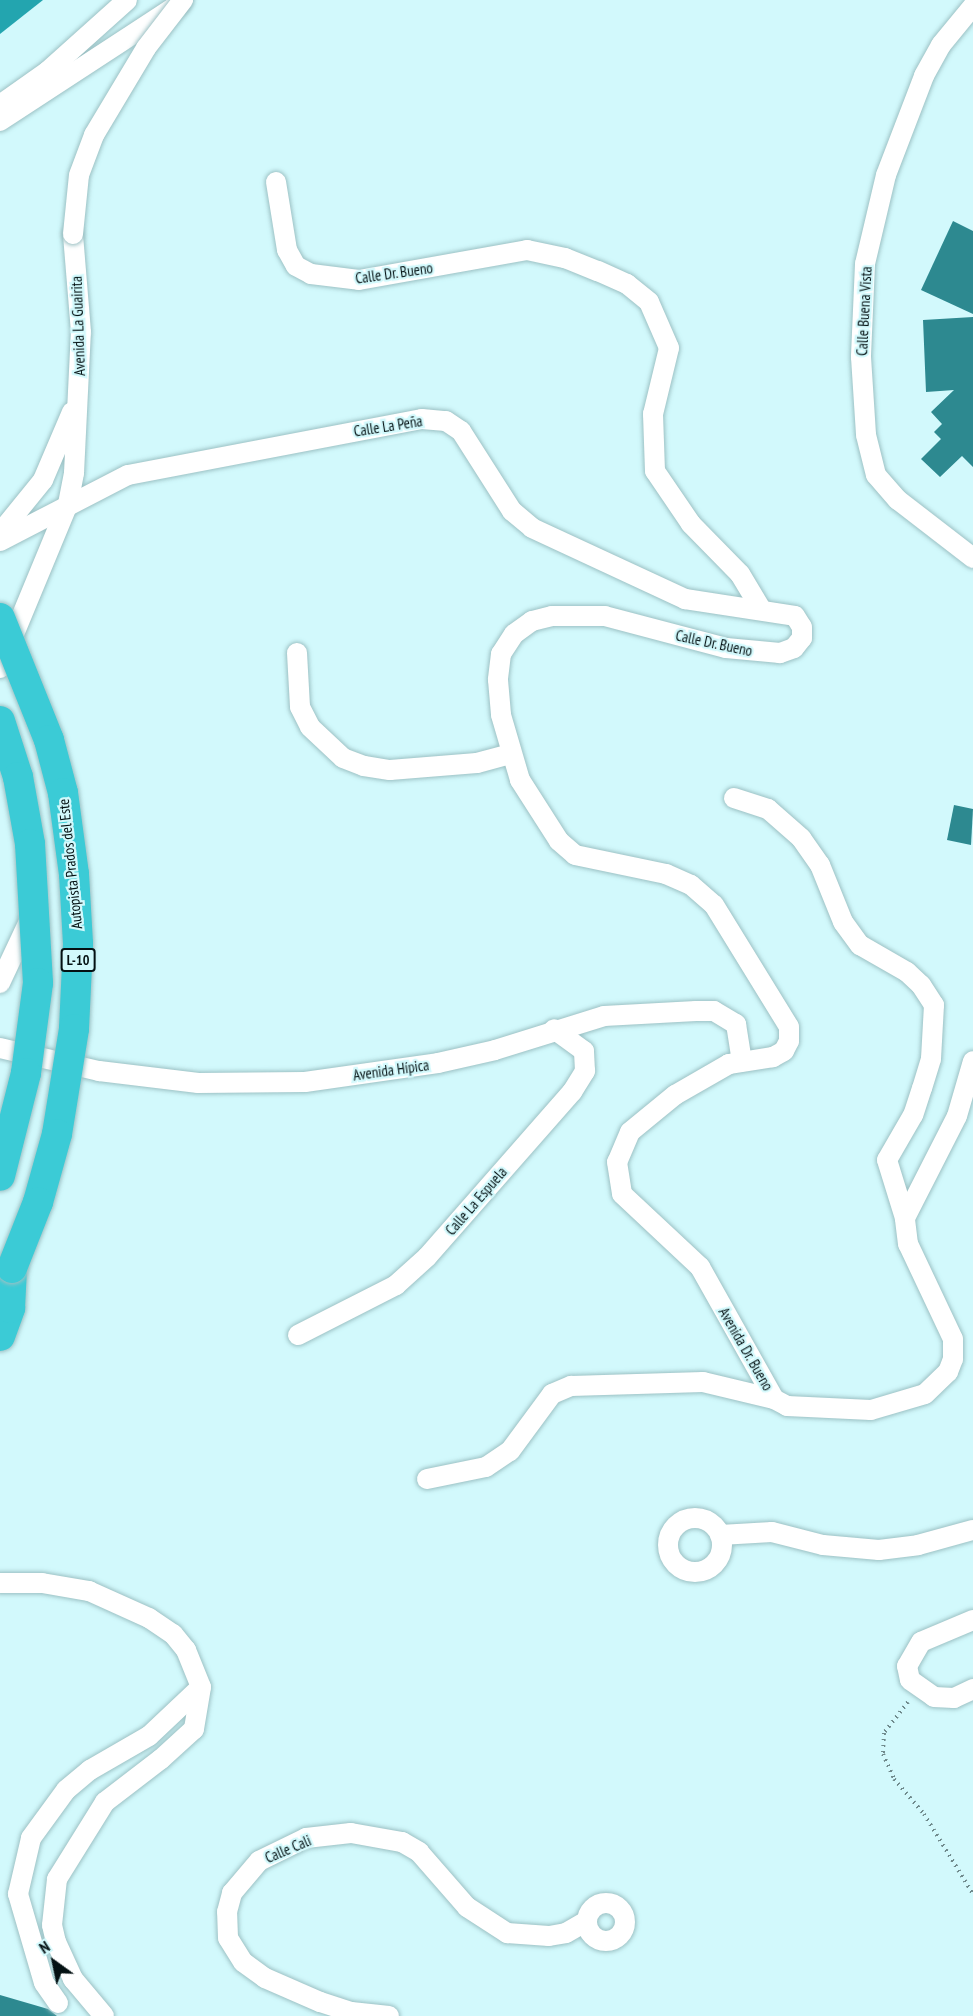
<!DOCTYPE html>
<meta charset="utf-8">
<style>
body{margin:0}
#map{position:relative;width:973px;height:2016px;overflow:hidden;background:#d2f9fc;font-family:"PT Sans Narrow",sans-serif}
div>[style]{position:absolute}
[style*='--x']{left:calc(var(--x)*1px);top:calc(var(--y)*1px);width:calc(var(--w)*1px);rotate:calc(var(--a)*1deg)}
.water>*{inset:0;background:#23a5af}
.building>*{inset:0;background:#2d8990}
.path>*{height:4px;margin-top:-2px;transform-origin:0;background:repeating-linear-gradient(90deg,#6f8a8c 0 1.5px,transparent 0 6px)}
.roads{filter:drop-shadow(0 0 2px #9cc1c4) drop-shadow(0 0 2px #9cc1c4)}
.minor>*{height:20px;margin:-10px;padding:0 10px;transform-origin:10px;border-radius:10px;background:#fff}
.minor>.ring{margin:-10px;padding:0;box-sizing:content-box;background:none;border:20px solid #fff;border-radius:50%}
.highway>*{height:30px;margin:-15px;padding:0 15px;transform-origin:15px;border-radius:15px;background:#3bcbd6}
.bridges{filter:drop-shadow(0 0 2px #9cc1c4) drop-shadow(0 0 2px #9cc1c4)}
.minor-bridge>*{height:20px;margin:-10px;padding:0 10px;transform-origin:10px;border-radius:10px;background:#fff}
.highway-bridge>*{height:30px;margin:-15px;padding:0 15px;transform-origin:15px;border-radius:15px;background:#3bcbd6}
span{translate:-50% -50%;white-space:nowrap;text-align:center;line-height:1.15;-webkit-text-stroke:4.5px #d2f9fc;paint-order:stroke}
.shield-label span{padding:2px 4px;background:#d2f9fc;border:2px solid;border-radius:4px;-webkit-text-stroke-width:0}
.shield-label{font-size:14px;color:#041113;font-weight:700}
.street-label{font-size:15px;color:#041113}
.north{position:absolute;left:24px;top:1932px;width:60px;height:60px;-webkit-text-stroke:4px #d2f9fc;paint-order:stroke;rotate:327deg;font-size:16px;font-weight:700;line-height:24px;text-align:center;color:#041113}
.north::after{content:'';display:block;margin:auto;width:21px;height:27px;background:#041113;clip-path:polygon(50% 0,100% 100%,50% 72%,0 100%)}
</style>
<div id="map">
<div class="water">
<div style="clip-path:polygon(0 0,43px 0,0 34px)"></div>
</div>
<div class="building">
<div style="clip-path:polygon(953px 221px,973px 231px,973px 314px,921px 290px)"></div>
<div style="clip-path:polygon(973px 317px,973px 467px,962px 456px,940px 477px,921px 459px,941px 439px,934px 432px,942px 424px,931px 412px,954px 390px,926px 392px,923px 320px)"></div>
<div style="clip-path:polygon(954px 805px,973px 809px,971px 845px,947px 840px)"></div>
<div style="clip-path:polygon(0 1995px,48px 2009px,57px 2016px,0 2016px)"></div>
</div>
<div class="path">
<div style="--x:908;--y:1702;--w:39;--a:128"></div>
<div style="--x:884;--y:1733;--w:21;--a:93"></div>
<div style="--x:883;--y:1754;--w:27;--a:66"></div>
<div style="--x:894;--y:1779;--w:46;--a:49.4"></div>
<div style="--x:924;--y:1814;--w:94;--a:58.5"></div>
</div>
<div class="roads">
<div class="minor">
<div style="--x:973;--y:6;--w:50;--a:129.4"></div>
<div style="--x:941;--y:45;--w:35;--a:119"></div>
<div style="--x:924;--y:76;--w:106;--a:111"></div>
<div style="--x:886;--y:175;--w:91;--a:103.3"></div>
<div style="--x:865;--y:264;--w:93;--a:92.5"></div>
<div style="--x:861;--y:357;--w:78;--a:86.3"></div>
<div style="--x:866;--y:435;--w:41;--a:76"></div>
<div style="--x:876;--y:475;--w:33;--a:49"></div>
<div style="--x:898;--y:500;--w:95;--a:37.7"></div>
<div style="--x:0;--y:105;--w:59;--a:-35.3"></div>
<div style="--x:48;--y:71;--w:106;--a:-41.9"></div>
<div style="--x:0;--y:121;--w:215;--a:-33.2"></div>
<div style="--x:276;--y:182;--w:69;--a:80.8"></div>
<div style="--x:287;--y:250;--w:18;--a:61"></div>
<div style="--x:296;--y:266;--w:17;--a:28"></div>
<div style="--x:311;--y:274;--w:48;--a:7.1"></div>
<div style="--x:359;--y:280;--w:171;--a:-10.1"></div>
<div style="--x:527;--y:250;--w:39;--a:12"></div>
<div style="--x:565;--y:258;--w:35;--a:22"></div>
<div style="--x:598;--y:271;--w:32;--a:24"></div>
<div style="--x:627;--y:284;--w:28;--a:39"></div>
<div style="--x:649;--y:302;--w:50;--a:66.5"></div>
<div style="--x:669;--y:348;--w:68;--a:103.6"></div>
<div style="--x:653;--y:414;--w:57;--a:88"></div>
<div style="--x:655;--y:471;--w:64;--a:55.8"></div>
<div style="--x:691;--y:524;--w:70;--a:45.6"></div>
<div style="--x:740;--y:574;--w:41;--a:59"></div>
<div style="--x:0;--y:533;--w:68;--a:-50.9"></div>
<div style="--x:43;--y:480;--w:74;--a:-66.9"></div>
<div style="--x:0;--y:541;--w:144;--a:-27.3"></div>
<div style="--x:128;--y:475;--w:299;--a:-10.8"></div>
<div style="--x:422;--y:419;--w:24;--a:5"></div>
<div style="--x:446;--y:421;--w:18;--a:34"></div>
<div style="--x:461;--y:431;--w:95;--a:57.5"></div>
<div style="--x:512;--y:511;--w:26;--a:40"></div>
<div style="--x:532;--y:528;--w:169;--a:24.9"></div>
<div style="--x:685;--y:599;--w:111;--a:8.8"></div>
<div style="--x:795;--y:616;--w:13;--a:58"></div>
<div style="--x:802;--y:627;--w:11;--a:90"></div>
<div style="--x:802;--y:638;--w:13;--a:129"></div>
<div style="--x:794;--y:648;--w:15;--a:160"></div>
<div style="--x:780;--y:653;--w:54;--a:-174.7"></div>
<div style="--x:726;--y:648;--w:125;--a:-165.2"></div>
<div style="--x:605;--y:616;--w:53;--a:180"></div>
<div style="--x:552;--y:616;--w:21;--a:166"></div>
<div style="--x:532;--y:621;--w:22;--a:144"></div>
<div style="--x:514;--y:634;--w:24;--a:123"></div>
<div style="--x:501;--y:654;--w:26;--a:97"></div>
<div style="--x:498;--y:680;--w:35;--a:85"></div>
<div style="--x:501;--y:715;--w:68;--a:73.7"></div>
<div style="--x:520;--y:780;--w:72;--a:57.4"></div>
<div style="--x:559;--y:841;--w:21;--a:41"></div>
<div style="--x:575;--y:855;--w:93;--a:11.8"></div>
<div style="--x:666;--y:874;--w:27;--a:24"></div>
<div style="--x:691;--y:885;--w:30;--a:41"></div>
<div style="--x:714;--y:905;--w:143;--a:58.4"></div>
<div style="--x:789;--y:1027;--w:14;--a:90"></div>
<div style="--x:789;--y:1041;--w:11;--a:117"></div>
<div style="--x:784;--y:1051;--w:13;--a:151"></div>
<div style="--x:773;--y:1057;--w:45;--a:171"></div>
<div style="--x:729;--y:1064;--w:62;--a:150.1"></div>
<div style="--x:675;--y:1095;--w:58;--a:140.6"></div>
<div style="--x:630;--y:1132;--w:33;--a:113"></div>
<div style="--x:617;--y:1162;--w:32;--a:81"></div>
<div style="--x:622;--y:1194;--w:107;--a:43.1"></div>
<div style="--x:700;--y:1267;--w:151;--a:60.7"></div>
<div style="--x:774;--y:1399;--w:15;--a:28"></div>
<div style="--x:787;--y:1406;--w:84;--a:2.7"></div>
<div style="--x:871;--y:1410;--w:56;--a:-16.5"></div>
<div style="--x:925;--y:1394;--w:32;--a:-44"></div>
<div style="--x:948;--y:1372;--w:14;--a:-69"></div>
<div style="--x:953;--y:1359;--w:20;--a:-90"></div>
<div style="--x:953;--y:1339;--w:105;--a:-115.3"></div>
<div style="--x:908;--y:1244;--w:26;--a:-97"></div>
<div style="--x:905;--y:1218;--w:114;--a:-63"></div>
<div style="--x:957;--y:1116;--w:57;--a:-73.8"></div>
<div style="--x:297;--y:653;--w:54;--a:86.8"></div>
<div style="--x:300;--y:707;--w:22;--a:63"></div>
<div style="--x:310;--y:727;--w:45;--a:43.2"></div>
<div style="--x:343;--y:758;--w:22;--a:21"></div>
<div style="--x:364;--y:766;--w:26;--a:9"></div>
<div style="--x:390;--y:770;--w:87;--a:-4.6"></div>
<div style="--x:477;--y:763;--w:35;--a:-15"></div>
<div style="--x:0;--y:668;--w:178;--a:-67.5"></div>
<div style="--x:68;--y:504;--w:32;--a:-79"></div>
<div style="--x:74;--y:473;--w:141;--a:-87.2"></div>
<div style="--x:81;--y:332;--w:98;--a:-94.7"></div>
<div style="--x:734;--y:798;--w:36;--a:18"></div>
<div style="--x:768;--y:809;--w:44;--a:41.3"></div>
<div style="--x:801;--y:838;--w:33;--a:55"></div>
<div style="--x:820;--y:865;--w:61;--a:68"></div>
<div style="--x:843;--y:922;--w:29;--a:54"></div>
<div style="--x:860;--y:945;--w:54;--a:29.9"></div>
<div style="--x:907;--y:972;--w:19;--a:43"></div>
<div style="--x:921;--y:985;--w:24;--a:57"></div>
<div style="--x:934;--y:1005;--w:54;--a:93.2"></div>
<div style="--x:931;--y:1059;--w:30;--a:107"></div>
<div style="--x:922;--y:1088;--w:28;--a:108"></div>
<div style="--x:913;--y:1115;--w:52;--a:120"></div>
<div style="--x:887;--y:1160;--w:61;--a:72.8"></div>
<div style="--x:0;--y:983;--w:75;--a:-64.8"></div>
<div style="--x:0;--y:1048;--w:102;--a:13.1"></div>
<div style="--x:99;--y:1071;--w:100;--a:6.9"></div>
<div style="--x:198;--y:1083;--w:107;--a:-0.5"></div>
<div style="--x:305;--y:1082;--w:134;--a:-8.1"></div>
<div style="--x:438;--y:1063;--w:58;--a:-12.8"></div>
<div style="--x:495;--y:1050;--w:114;--a:-17.3"></div>
<div style="--x:604;--y:1016;--w:92;--a:-3.1"></div>
<div style="--x:696;--y:1011;--w:18;--a:0"></div>
<div style="--x:714;--y:1011;--w:26;--a:31"></div>
<div style="--x:736;--y:1024;--w:38;--a:81"></div>
<div style="--x:298;--y:1335;--w:110;--a:-27"></div>
<div style="--x:396;--y:1285;--w:42;--a:-42.1"></div>
<div style="--x:427;--y:1257;--w:220;--a:-48.7"></div>
<div style="--x:572;--y:1092;--w:25;--a:-58"></div>
<div style="--x:585;--y:1071;--w:20;--a:-93"></div>
<div style="--x:584;--y:1051;--w:37;--a:-144"></div>
<div style="--x:427;--y:1479;--w:60;--a:-11.5"></div>
<div style="--x:486;--y:1467;--w:29;--a:-34"></div>
<div style="--x:510;--y:1451;--w:71;--a:-53.6"></div>
<div style="--x:552;--y:1394;--w:21;--a:-23"></div>
<div style="--x:571;--y:1386;--w:132;--a:-1.7"></div>
<div style="--x:703;--y:1382;--w:73;--a:13.5"></div>
<div class="ring" style="left:668px;top:1518px;width:34px;height:34px"></div>
<div style="--x:720;--y:1535;--w:52;--a:-3.3"></div>
<div style="--x:772;--y:1532;--w:53;--a:14.3"></div>
<div style="--x:823;--y:1545;--w:56;--a:5.1"></div>
<div style="--x:879;--y:1550;--w:39;--a:-7"></div>
<div style="--x:918;--y:1545;--w:57;--a:-15.3"></div>
<div style="--x:0;--y:1583;--w:42;--a:0"></div>
<div style="--x:42;--y:1583;--w:48;--a:9.7"></div>
<div style="--x:89;--y:1591;--w:66;--a:24.2"></div>
<div style="--x:149;--y:1618;--w:29;--a:34"></div>
<div style="--x:173;--y:1634;--w:21;--a:51"></div>
<div style="--x:186;--y:1650;--w:40;--a:68"></div>
<div style="--x:201;--y:1687;--w:43;--a:99.5"></div>
<div style="--x:194;--y:1729;--w:45;--a:137.7"></div>
<div style="--x:161;--y:1759;--w:71;--a:142.5"></div>
<div style="--x:105;--y:1802;--w:91;--a:121.9"></div>
<div style="--x:57;--y:1879;--w:46;--a:96.2"></div>
<div style="--x:52;--y:1925;--w:17;--a:77"></div>
<div style="--x:56;--y:1942;--w:41;--a:65.3"></div>
<div style="--x:73;--y:1979;--w:48;--a:50"></div>
<div style="--x:973;--y:1620;--w:56;--a:157.1"></div>
<div style="--x:921;--y:1642;--w:28;--a:120"></div>
<div style="--x:907;--y:1666;--w:14;--a:78"></div>
<div style="--x:910;--y:1680;--w:29;--a:35"></div>
<div style="--x:934;--y:1697;--w:20;--a:3"></div>
<div style="--x:954;--y:1698;--w:21;--a:-25"></div>
<div class="ring" style="left:587px;top:1903px;width:18px;height:18px"></div>
<div style="--x:58;--y:2003;--w:24;--a:-125"></div>
<div style="--x:44;--y:1983;--w:93;--a:-106.3"></div>
<div style="--x:18;--y:1894;--w:57;--a:-76.9"></div>
<div style="--x:31;--y:1838;--w:59;--a:-53.9"></div>
<div style="--x:66;--y:1790;--w:31;--a:-40"></div>
<div style="--x:90;--y:1770;--w:68;--a:-30"></div>
<div style="--x:149;--y:1736;--w:71;--a:-43.3"></div>
<div style="--x:389;--y:2016;--w:38;--a:-174"></div>
<div style="--x:351;--y:2012;--w:33;--a:-162"></div>
<div style="--x:320;--y:2002;--w:60;--a:-156.4"></div>
<div style="--x:265;--y:1978;--w:27;--a:-144"></div>
<div style="--x:243;--y:1962;--w:28;--a:-122"></div>
<div style="--x:228;--y:1938;--w:26;--a:-92"></div>
<div style="--x:227;--y:1912;--w:20;--a:-75"></div>
<div style="--x:232;--y:1893;--w:42;--a:-49.8"></div>
<div style="--x:259;--y:1861;--w:52;--a:-26.1"></div>
<div style="--x:306;--y:1838;--w:45;--a:-6.3"></div>
<div style="--x:351;--y:1833;--w:52;--a:10"></div>
<div style="--x:402;--y:1842;--w:20;--a:30"></div>
<div style="--x:419;--y:1852;--w:73;--a:48.9"></div>
<div style="--x:467;--y:1907;--w:48;--a:33"></div>
<div style="--x:507;--y:1933;--w:42;--a:4.1"></div>
<div style="--x:549;--y:1936;--w:17;--a:-10"></div>
<div style="--x:566;--y:1933;--w:24;--a:-30"></div>
</div>
<div class="highway">
<div style="--x:0;--y:1336;--w:30;--a:-70"></div>
<div style="--x:10;--y:1308;--w:40;--a:-87.1"></div>
</div>
</div>
<div class="bridges">
<div class="minor-bridge">
<div style="--x:73;--y:234;--w:59;--a:-84.2"></div>
<div style="--x:79;--y:175;--w:43;--a:-69.4"></div>
<div style="--x:94;--y:135;--w:101;--a:-59.1"></div>
<div style="--x:146;--y:48;--w:61;--a:-52.4"></div>
</div>
<div class="highway-bridge">
<div style="--x:0;--y:618;--w:131;--a:68.1"></div>
<div style="--x:49;--y:740;--w:55;--a:75.2"></div>
<div style="--x:63;--y:793;--w:82;--a:82.3"></div>
<div style="--x:74;--y:874;--w:70;--a:86.7"></div>
<div style="--x:78;--y:944;--w:85;--a:92.7"></div>
<div style="--x:74;--y:1029;--w:106;--a:99.2"></div>
<div style="--x:57;--y:1134;--w:71;--a:105.6"></div>
<div style="--x:38;--y:1202;--w:71;--a:111.5"></div>
<div style="--x:0;--y:721;--w:59;--a:72.2"></div>
<div style="--x:18;--y:777;--w:68;--a:79.8"></div>
<div style="--x:30;--y:844;--w:139;--a:86.7"></div>
<div style="--x:38;--y:983;--w:91;--a:97.6"></div>
<div style="--x:26;--y:1073;--w:106;--a:104.2"></div>
</div>
</div>
<div class="shield-label">
<span style="left:78px;top:960px">L-10</span>
</div>
<div class="street-label">
<span style="left:394px;top:273px;rotate:-8deg">Calle Dr. Bueno</span>
<span style="left:864px;top:311px;rotate:-87deg">Calle Buena Vista</span>
<span style="left:78px;top:326px;rotate:-92deg">Avenida La Guairita</span>
<span style="left:388px;top:426px;rotate:-9deg">Calle La Peña</span>
<span style="left:714px;top:643px;rotate:12deg">Calle Dr. Bueno</span>
<span style="left:70px;top:864px;rotate:-96deg">Autopista Prados del Este</span>
<span style="left:391px;top:1070px;rotate:-8deg">Avenida Hípica</span>
<span style="left:476px;top:1201px;rotate:-49deg">Calle La Espuela</span>
<span style="left:746px;top:1349px;rotate:60deg">Avenida Dr. Bueno</span>
<span style="left:288px;top:1849px;rotate:-23deg">Calle Cali</span>
</div>
<div class="north">N</div>
</div>
